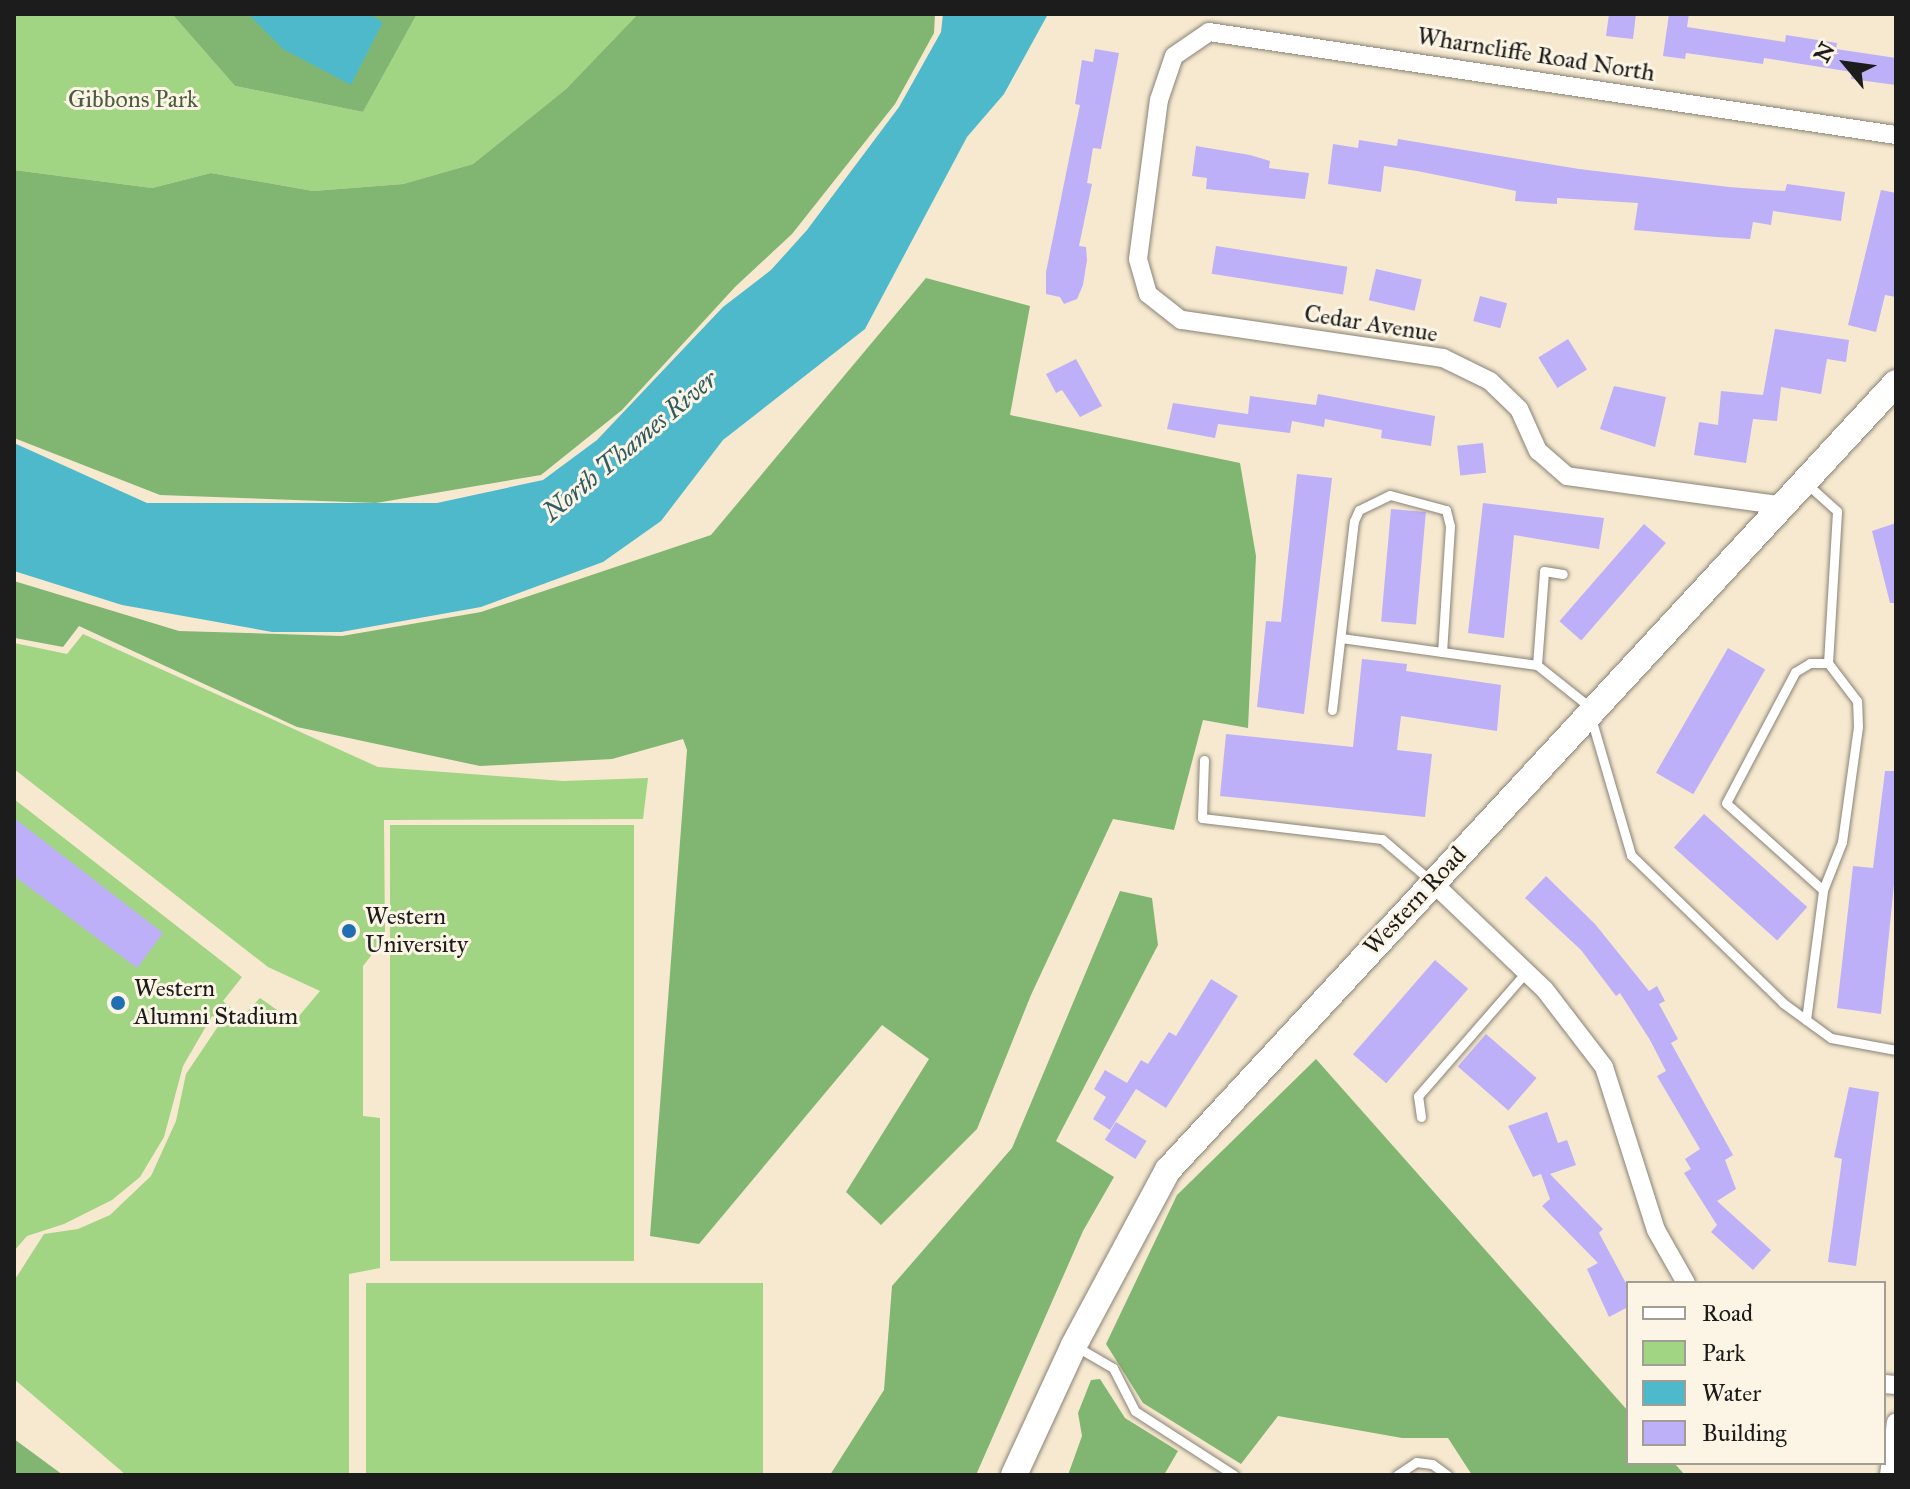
<!DOCTYPE html>
<style>
body{margin:0}
#map{position:relative;width:1910px;height:1489px;overflow:hidden;background:#f6e9d0;font-family:"IM FELL Great Primer",serif}
div>[style]{position:absolute}
[style*='--x']{left:calc(var(--x)*1px);top:calc(var(--y)*1px);width:calc(var(--w)*1px);rotate:calc(var(--a)*1deg)}
.green>*{inset:0;background:#a1d483;transform-origin:0 0}
.forest>*{inset:0;background:#80b671}
.water>*{inset:0;background:#4fb9cc}
.building>*{inset:0;background:#bdb0f8;transform-origin:0 0}
.roads{filter:drop-shadow(0 0 2px #898276) drop-shadow(0 0 2px #898276)}
.lane>*{height:9px;margin:-4.5px;padding:0 4.5px;transform-origin:4.5px;border-radius:4.5px;background:#fff}
.street>*{height:18px;margin:-9px;padding:0 9px;transform-origin:9px;border-radius:9px;background:#fff}
.secondary>*{height:26px;margin:-13px;padding:0 13px;transform-origin:13px;border-radius:13px;background:#fff}
.dots>*{width:22px;height:22px;translate:-50% -50%;box-sizing:border-box;border:4px solid #fcf5e5;border-radius:50%}
span{translate:-50% -50%;white-space:nowrap;text-align:center;line-height:1.15;-webkit-text-stroke:6px #fcf5e5;paint-order:stroke}
.street-label{font-size:24px;color:#1c1c1c}
.park-label{font-size:24px;color:#4b5c40}
.poi-label{font-size:24px;color:#1c1c1c}
.left{translate:0 -50%;text-align:left}
.water-label{font-size:26px;color:#305b62;font-style:italic}
.frame{position:absolute;inset:0;border:16px solid #1c1c1c;pointer-events:none}
.legend{position:absolute;left:1626px;top:1281px;width:260px;height:184px;box-sizing:border-box;background:#fcf5e5;border:2px solid #a29e95;margin:0;padding:10px 14px;list-style:none;font-size:24px;color:#1c1c1c}
.legend li{display:flex;align-items:center;gap:16px;height:40px}
.legend b{width:40px;border:2px solid #a29e95}
.north{position:absolute;left:1806px;top:24px;width:80px;height:80px;-webkit-text-stroke:6px #fcf5e5;paint-order:stroke;rotate:299deg;font-size:22px;font-weight:700;line-height:32px;text-align:center;color:#1c1c1c}
.north::after{content:'';display:block;margin:auto;width:28px;height:36px;background:#1c1c1c;clip-path:polygon(50% 0,100% 100%,50% 72%,0 100%)}
</style>
<div id="map">
<div class="green">
<div style="clip-path:polygon(14px 14px,172px 14px,235px 86px,363px 112px,417px 14px,638px 14px,566px 89px,473px 164px,403px 184px,313px 191px,211px 173px,152px 188px,14px 170px)"></div>
<div style="clip-path:polygon(83px 634px,378px 767px,563px 781px,648px 778px,643px 819px,384px 820px,385px 938px,363px 966px,363px 1116px,380px 1118px,380px 1268px,349px 1274px,349px 1475px,126px 1475px,14px 1379px,14px 1281px,44px 1234px,78px 1229px,110px 1215px,151px 1176px,176px 1121px,186px 1074px,221px 1022px,212px 1016px,183px 1066px,164px 1137px,140px 1177px,112px 1200px,64px 1224px,27px 1236px,14px 1251px,14px 799px,242px 977px,223px 1001px,242px 1017px,260px 998px,294px 1022px,320px 991px,268px 967px,14px 769px,14px 643px,67px 654px)"></div>
<div style="left:390px;top:825px;width:244px;height:436px"></div>
<div style="left:366px;top:1283px;width:397px;height:192px"></div>
</div>
<div class="forest">
<div style="clip-path:polygon(172px 14px,417px 14px,363px 112px,235px 86px)"></div>
<div style="clip-path:polygon(638px 14px,935px 14px,934px 33px,895px 104px,792px 234px,735px 287px,622px 410px,541px 475px,376px 503px,160px 495px,14px 438px,14px 170px,152px 188px,211px 173px,313px 191px,403px 184px,473px 164px,566px 89px)"></div>
<div style="clip-path:polygon(926px 278px,1030px 306px,1010px 415px,1240px 463px,1256px 556px,1248px 728px,1203px 720px,1174px 830px,1113px 819px,1031px 995px,977px 1129px,881px 1225px,846px 1192px,929px 1059px,882px 1025px,699px 1244px,650px 1236px,687px 750px,683px 739px,612px 759px,480px 766px,297px 727px,79px 626px,63px 647px,15px 638px,14px 581px,179px 631px,342px 636px,481px 612px,711px 535px)"></div>
<div style="clip-path:polygon(1120px 891px,1152px 898px,1158px 945px,1056px 1141px,1114px 1177px,1083px 1231px,976px 1475px,830px 1475px,884px 1390px,892px 1286px,1012px 1148px)"></div>
<div style="clip-path:polygon(1316px 1059px,1628px 1411px,1628px 1463px,1674px 1463px,1685px 1475px,1472px 1475px,1448px 1438px,1402px 1438px,1278px 1416px,1241px 1464px,1143px 1403px,1106px 1344px,1177px 1195px)"></div>
<div style="clip-path:polygon(1100px 1379px,1125px 1418px,1178px 1451px,1164px 1475px,1068px 1475px,1082px 1436px,1078px 1413px,1091px 1380px)"></div>
<div style="clip-path:polygon(14px 1439px,63px 1475px,14px 1475px)"></div>
</div>
<div class="water">
<div style="clip-path:polygon(248px 14px,369px 14px,383px 22px,351px 85px,283px 49px)"></div>
<div style="clip-path:polygon(943px 14px,1048px 14px,1004px 94px,967px 137px,865px 329px,723px 440px,661px 521px,603px 562px,481px 607px,341px 632px,272px 632px,122px 605px,14px 571px,14px 443px,147px 503px,437px 503px,543px 480px,597px 440px,723px 307px,771px 270px,807px 230px,899px 107px,941px 32px)"></div>
</div>
<div class="building">
<div style="clip-path:polygon(1609px 14px,1636px 14px,1633px 39px,1606px 36px)"></div>
<div style="clip-path:polygon(1669px 14px,1689px 14px,1687px 27px,1785px 42px,1786px 35px,1837px 43px,1836px 49px,1896px 58px,1896px 85px,1851px 79px,1852px 72px,1764px 58px,1763px 64px,1686px 53px,1685px 59px,1663px 56px)"></div>
<div style="clip-path:polygon(1095px 49px,1119px 53px,1101px 149px,1093px 148px,1087px 183px,1092px 184px,1079px 246px,1086px 247px,1087px 260px,1083px 285px,1077px 299px,1064px 304px,1060px 297px,1046px 294px,1046px 272px,1080px 105px,1075px 104px,1082px 60px,1093px 62px)"></div>
<div style="clip-path:polygon(1398px 139px,1579px 169px,1729px 187px,1785px 191px,1787px 184px,1845px 192px,1841px 221px,1773px 211px,1771px 225px,1753px 222px,1750px 239px,1716px 237px,1634px 230px,1638px 203px,1557px 198px,1557px 204px,1515px 201px,1516px 191px,1417px 171px,1384px 166px,1381px 192px,1328px 184px,1333px 144px,1358px 148px,1359px 140px,1397px 146px)"></div>
<div style="clip-path:polygon(1196px 146px,1250px 155px,1270px 161px,1269px 168px,1309px 173px,1305px 199px,1206px 189px,1207px 178px,1192px 176px)"></div>
<div style="clip-path:polygon(1881px 190px,1896px 193px,1896px 297px,1885px 295px,1876px 332px,1848px 325px)"></div>
<div style="left:1216px;top:246px;width:133px;height:28px;rotate:9deg"></div>
<div style="left:1376px;top:269px;width:47px;height:32px;rotate:13deg"></div>
<div style="left:1480px;top:296px;width:28px;height:26px;rotate:15deg"></div>
<div style="clip-path:polygon(1775px 329px,1849px 340px,1846px 362px,1827px 359px,1821px 394px,1781px 387px,1777px 421px,1753px 419px,1746px 463px,1694px 455px,1699px 422px,1718px 425px,1721px 391px,1763px 395px)"></div>
<div style="left:1568px;top:339px;width:36px;height:35px;rotate:58deg"></div>
<div style="clip-path:polygon(1076px 359px,1102px 406px,1080px 417px,1062px 390px,1056px 393px,1046px 374px)"></div>
<div style="clip-path:polygon(1614px 386px,1666px 397px,1655px 447px,1600px 429px)"></div>
<div style="clip-path:polygon(1318px 394px,1435px 416px,1431px 446px,1381px 438px,1382px 430px,1325px 419px,1324px 427px,1292px 421px,1290px 433px,1218px 424px,1215px 438px,1167px 429px,1173px 403px,1248px 414px,1250px 396px,1316px 405px)"></div>
<div style="left:1483px;top:443px;width:30px;height:26px;rotate:84deg"></div>
<div style="clip-path:polygon(1297px 474px,1332px 478px,1304px 714px,1257px 707px,1266px 621px,1281px 622px)"></div>
<div style="clip-path:polygon(1483px 503px,1604px 518px,1599px 549px,1514px 535px,1504px 638px,1468px 633px)"></div>
<div style="left:1391px;top:509px;width:35px;height:113px;rotate:5deg"></div>
<div style="clip-path:polygon(1896px 523px,1896px 603px,1890px 603px,1872px 531px)"></div>
<div style="left:1644px;top:524px;width:29px;height:129px;rotate:41deg"></div>
<div style="left:1728px;top:648px;width:43px;height:144px;rotate:30deg"></div>
<div style="clip-path:polygon(1362px 659px,1407px 664px,1406px 671px,1501px 685px,1497px 731px,1401px 716px,1397px 750px,1432px 754px,1425px 817px,1220px 796px,1226px 734px,1353px 747px)"></div>
<div style="clip-path:polygon(1885px 771px,1896px 771px,1896px 864px,1881px 1014px,1837px 1008px,1853px 866px,1873px 868px)"></div>
<div style="left:1704px;top:814px;width:139px;height:45px;rotate:42deg"></div>
<div style="clip-path:polygon(14px 818px,163px 933px,137px 968px,14px 876px)"></div>
<div style="clip-path:polygon(1546px 876px,1595px 924px,1649px 991px,1657px 986px,1665px 1001px,1659px 1004px,1678px 1039px,1671px 1043px,1733px 1155px,1725px 1160px,1736px 1189px,1717px 1201px,1771px 1250px,1753px 1270px,1711px 1232px,1717px 1225px,1684px 1173px,1691px 1169px,1685px 1159px,1700px 1149px,1657px 1076px,1666px 1071px,1650px 1040px,1620px 993px,1616px 996px,1581px 950px,1525px 898px)"></div>
<div style="left:1435px;top:960px;width:44px;height:125px;rotate:41deg"></div>
<div style="clip-path:polygon(1211px 979px,1238px 996px,1166px 1108px,1136px 1089px,1110px 1130px,1093px 1119px,1106px 1097px,1094px 1089px,1105px 1070px,1127px 1083px,1141px 1060px,1148px 1064px,1169px 1032px,1176px 1036px)"></div>
<div style="left:1486px;top:1034px;width:67px;height:43px;rotate:41deg"></div>
<div style="clip-path:polygon(1849px 1087px,1879px 1092px,1856px 1266px,1828px 1262px,1842px 1159px,1834px 1157px)"></div>
<div style="clip-path:polygon(1547px 1112px,1558px 1143px,1567px 1140px,1576px 1165px,1550px 1174px,1603px 1229px,1599px 1233px,1628px 1287px,1628px 1307px,1609px 1317px,1587px 1269px,1598px 1263px,1542px 1206px,1550px 1199px,1541px 1174px,1533px 1177px,1508px 1126px)"></div>
<div style="left:1116px;top:1122px;width:36px;height:21px;rotate:32deg"></div>
</div>
<div class="roads">
<div class="lane">
<div style="--x:1442;--y:652;--w:96;--a:7.8"></div>
<div style="--x:1537;--y:665;--w:69;--a:38.5"></div>
<div style="--x:1537;--y:665;--w:94;--a:-85.7"></div>
<div style="--x:1544;--y:571;--w:19;--a:9"></div>
<div style="--x:1332;--y:710;--w:190;--a:-83.4"></div>
<div style="--x:1354;--y:521;--w:12;--a:-66"></div>
<div style="--x:1359;--y:510;--w:34;--a:-26"></div>
<div style="--x:1390;--y:495;--w:58;--a:15"></div>
<div style="--x:1446;--y:510;--w:16;--a:76"></div>
<div style="--x:1450;--y:526;--w:126;--a:93.6"></div>
<div style="--x:1442;--y:652;--w:102;--a:-172.1"></div>
<div style="--x:1591;--y:718;--w:143;--a:73.7"></div>
<div style="--x:1631;--y:855;--w:212;--a:44.2"></div>
<div style="--x:1783;--y:1003;--w:59;--a:36.1"></div>
<div style="--x:1831;--y:1038;--w:66;--a:10.5"></div>
<div style="--x:1204;--y:760;--w:58;--a:92"></div>
<div style="--x:1202;--y:818;--w:181;--a:6.7"></div>
<div style="--x:1382;--y:839;--w:65;--a:40.6"></div>
<div style="--x:1823;--y:890;--w:130;--a:-138.1"></div>
<div style="--x:1726;--y:803;--w:148;--a:-62.2"></div>
<div style="--x:1795;--y:672;--w:17;--a:-31"></div>
<div style="--x:1810;--y:663;--w:18;--a:0"></div>
<div style="--x:1806;--y:1020;--w:131;--a:-82.5"></div>
<div style="--x:1823;--y:890;--w:52;--a:-68.4"></div>
<div style="--x:1842;--y:842;--w:116;--a:-82.1"></div>
<div style="--x:1858;--y:727;--w:26;--a:-92"></div>
<div style="--x:1857;--y:701;--w:48;--a:-127.3"></div>
<div style="--x:1828;--y:663;--w:152;--a:-86.6"></div>
<div style="--x:1837;--y:511;--w:40;--a:-138"></div>
<div style="--x:1421;--y:1117;--w:21;--a:-98"></div>
<div style="--x:1418;--y:1096;--w:164;--a:-48.9"></div>
<div style="--x:1077;--y:1347;--w:42;--a:30.3"></div>
<div style="--x:1113;--y:1368;--w:48;--a:62.9"></div>
<div style="--x:1135;--y:1411;--w:118;--a:32.9"></div>
<div style="--x:1397;--y:1475;--w:23;--a:-34"></div>
<div style="--x:1416;--y:1462;--w:16;--a:7"></div>
<div style="--x:1432;--y:1464;--w:19;--a:36"></div>
</div>
<div class="street">
<div style="--x:1785;--y:506;--w:220;--a:-172.2"></div>
<div style="--x:1567;--y:476;--w:38;--a:-139"></div>
<div style="--x:1538;--y:451;--w:46;--a:-114.3"></div>
<div style="--x:1519;--y:409;--w:40;--a:-136"></div>
<div style="--x:1490;--y:381;--w:52;--a:-153.9"></div>
<div style="--x:1443;--y:358;--w:265;--a:-171.7"></div>
<div style="--x:1181;--y:320;--w:42;--a:-141.8"></div>
<div style="--x:1148;--y:294;--w:36;--a:-106"></div>
<div style="--x:1138;--y:259;--w:160;--a:-82.5"></div>
<div style="--x:1159;--y:100;--w:46;--a:-71.2"></div>
<div style="--x:1174;--y:56;--w:42;--a:-34.4"></div>
<div style="--x:1209;--y:32;--w:695;--a:8.53"></div>
<div style="--x:1432;--y:882;--w:156;--a:43.7"></div>
<div style="--x:1545;--y:990;--w:97;--a:52.5"></div>
<div style="--x:1604;--y:1067;--w:171;--a:72.3"></div>
<div style="--x:1656;--y:1230;--w:61;--a:60.5"></div>
<div style="--x:1884;--y:1384;--w:12;--a:5"></div>
<div style="--x:1889;--y:1475;--w:53;--a:-82.5"></div>
</div>
<div class="secondary">
<div style="--x:1014;--y:1475;--w:143;--a:-65.2"></div>
<div style="--x:1074;--y:1345;--w:199;--a:-61.8"></div>
<div style="--x:1168;--y:1170;--w:1072;--a:-47.23"></div>
</div>
</div>
<div class="dots">
<div style="left:349px;top:931px;background:#1f6fb2"></div>
<div style="left:118px;top:1003px;background:#1f6fb2"></div>
</div>
<div class="street-label">
<span style="left:1536px;top:55px;rotate:9deg">Wharncliffe Road North</span>
<span style="left:1371px;top:324px;rotate:9deg">Cedar Avenue</span>
<span style="left:1415px;top:901px;rotate:-47deg">Western Road</span>
</div>
<div class="park-label">
<span style="left:133px;top:100px">Gibbons Park</span>
</div>
<div class="poi-label">
<span class="left" style="left:365px;top:931px">Western<br>University</span>
<span class="left" style="left:134px;top:1003px">Western<br>Alumni Stadium</span>
</div>
<div class="water-label">
<span style="left:630px;top:446px;rotate:-40deg">North Thames River</span>
</div>
<div class="frame"></div>
<ul class="legend">
<li><b style="height:10px;background:#fff"></b>Road</li>
<li><b style="height:22px;background:#a1d483"></b>Park</li>
<li><b style="height:22px;background:#4fb9cc"></b>Water</li>
<li><b style="height:22px;background:#bdb0f8"></b>Building</li>
</ul>
<div class="north">N</div>
</div>
